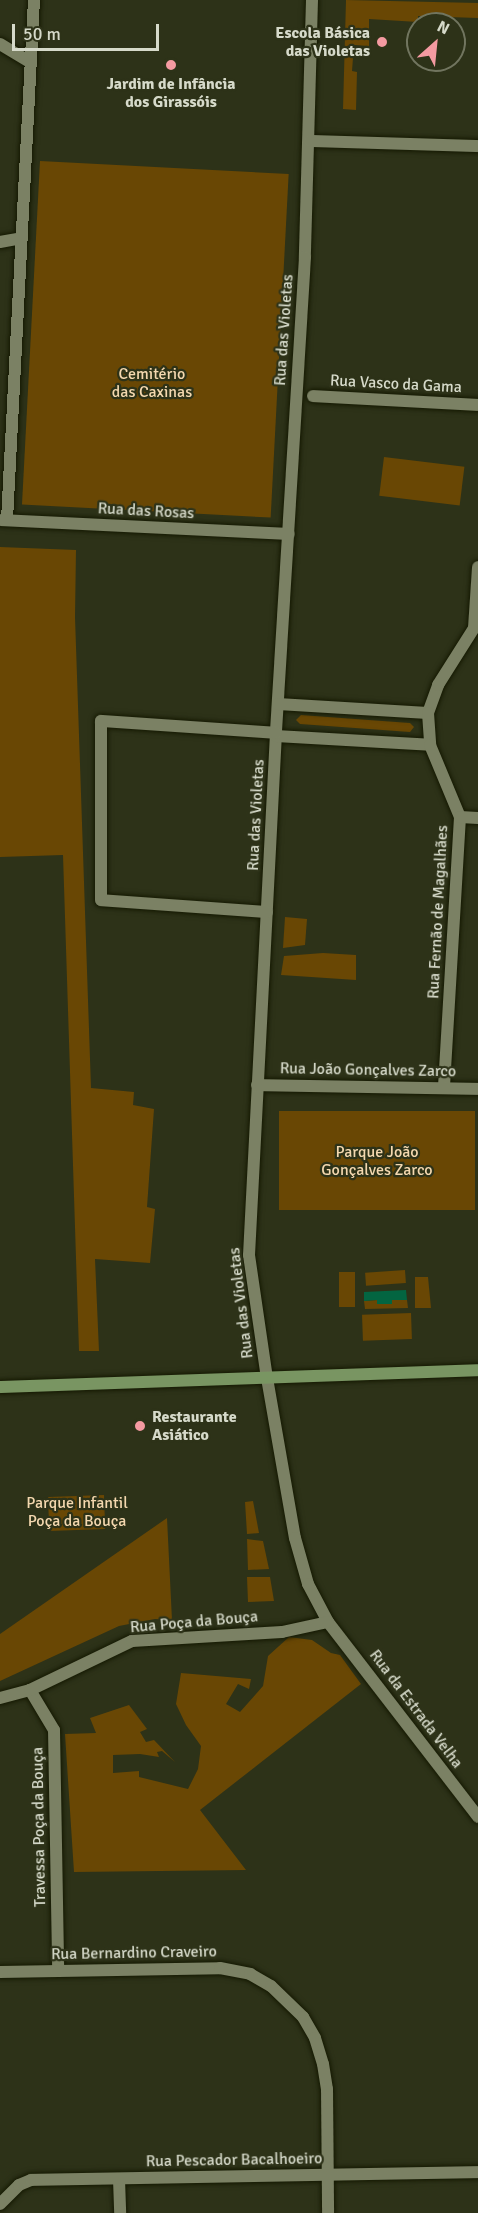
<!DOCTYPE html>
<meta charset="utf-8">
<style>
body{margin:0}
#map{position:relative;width:478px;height:2213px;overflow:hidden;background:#2d3218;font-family:Signika,sans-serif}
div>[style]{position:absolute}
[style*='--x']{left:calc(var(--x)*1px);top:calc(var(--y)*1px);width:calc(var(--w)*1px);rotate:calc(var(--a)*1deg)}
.green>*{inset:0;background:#694704;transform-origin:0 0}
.water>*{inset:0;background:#036541}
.roads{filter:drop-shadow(0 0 2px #151902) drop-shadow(0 0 2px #151902)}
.minor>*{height:12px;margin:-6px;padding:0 6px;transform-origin:6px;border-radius:6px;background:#7b8164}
.secondary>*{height:12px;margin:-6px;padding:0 6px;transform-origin:6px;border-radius:6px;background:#799562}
.dots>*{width:16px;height:16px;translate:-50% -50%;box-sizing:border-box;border:3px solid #2d3218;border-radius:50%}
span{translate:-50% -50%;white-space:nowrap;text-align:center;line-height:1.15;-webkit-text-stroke:4.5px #2d3218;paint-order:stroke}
.poi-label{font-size:16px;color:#d6daca;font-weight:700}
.right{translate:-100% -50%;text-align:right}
.left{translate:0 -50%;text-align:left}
.street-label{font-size:16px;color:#d6daca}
.park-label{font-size:16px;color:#f4d8af}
.north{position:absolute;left:406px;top:12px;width:60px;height:60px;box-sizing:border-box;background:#2d3218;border:2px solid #71755f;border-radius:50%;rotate:27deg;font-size:16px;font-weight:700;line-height:24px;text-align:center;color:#d6daca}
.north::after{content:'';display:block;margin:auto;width:21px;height:27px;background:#f49aa1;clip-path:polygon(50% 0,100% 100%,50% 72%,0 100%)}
.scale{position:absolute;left:12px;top:24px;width:147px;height:27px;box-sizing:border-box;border:3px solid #d6daca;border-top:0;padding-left:8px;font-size:18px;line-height:21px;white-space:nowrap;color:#d6daca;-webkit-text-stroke:4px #2d3218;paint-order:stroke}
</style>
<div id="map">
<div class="green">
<div style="clip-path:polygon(346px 0,478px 3px,478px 18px,418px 16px,418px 22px,369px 19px,369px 46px,354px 45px,352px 71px,357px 72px,356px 110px,343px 109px)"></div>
<div style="left:40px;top:161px;width:249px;height:344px;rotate:3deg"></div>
<div style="left:384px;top:457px;width:81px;height:39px;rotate:7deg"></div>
<div style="clip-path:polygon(0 547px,76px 550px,75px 617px,91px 1088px,134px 1092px,133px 1105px,154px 1109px,147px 1207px,155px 1209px,150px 1263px,95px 1259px,99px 1351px,79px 1351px,63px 855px,0 857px)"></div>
<div style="clip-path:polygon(301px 715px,410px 723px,414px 727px,410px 732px,300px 724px,296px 720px)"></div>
<div style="clip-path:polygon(285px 917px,307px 919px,305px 945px,283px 948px)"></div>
<div style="clip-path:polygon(323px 953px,356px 955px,356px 980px,281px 975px,284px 956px)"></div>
<div style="left:279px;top:1111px;width:196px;height:99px"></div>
<div style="left:405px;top:1270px;width:13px;height:40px;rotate:86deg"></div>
<div style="left:339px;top:1272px;width:16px;height:35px"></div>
<div style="clip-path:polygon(415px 1277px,428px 1277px,431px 1308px,415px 1308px)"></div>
<div style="clip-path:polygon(377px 1300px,377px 1304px,391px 1304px,391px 1300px,407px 1300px,408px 1308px,365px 1309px,364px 1301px)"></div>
<div style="left:411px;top:1313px;width:26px;height:49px;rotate:88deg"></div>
<div style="left:104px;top:1495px;width:34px;height:56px;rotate:88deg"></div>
<div style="clip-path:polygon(253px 1501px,259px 1533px,247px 1534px,245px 1502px)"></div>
<div style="clip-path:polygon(167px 1518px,172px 1620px,155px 1619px,119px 1626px,0 1681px,0 1634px)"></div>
<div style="clip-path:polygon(247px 1539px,263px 1541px,269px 1569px,248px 1570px)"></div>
<div style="clip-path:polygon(247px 1577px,270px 1577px,274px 1601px,248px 1602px)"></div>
<div style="clip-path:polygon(289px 1637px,312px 1640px,331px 1653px,340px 1655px,361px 1684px,200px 1810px,246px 1870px,74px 1872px,65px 1734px,96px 1733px,90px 1718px,129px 1705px,147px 1729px,140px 1732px,146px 1742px,154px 1740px,175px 1762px,162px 1751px,157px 1752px,159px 1757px,140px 1754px,113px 1755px,113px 1773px,139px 1771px,139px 1777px,188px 1789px,198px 1769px,201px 1746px,186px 1725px,176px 1704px,181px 1673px,251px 1679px,249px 1689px,238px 1684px,226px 1704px,240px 1712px,263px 1686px,268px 1656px)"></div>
</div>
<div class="water">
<div style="clip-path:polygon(406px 1290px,407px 1300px,392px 1300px,392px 1304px,377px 1304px,377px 1300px,364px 1301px,364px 1292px)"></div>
</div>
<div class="roads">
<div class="minor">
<div style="--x:312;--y:0;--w:257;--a:91.6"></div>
<div style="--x:305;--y:257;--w:477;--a:93.5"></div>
<div style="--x:276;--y:733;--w:523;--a:92.96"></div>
<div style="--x:249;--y:1255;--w:124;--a:81.7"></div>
<div style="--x:267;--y:1378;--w:162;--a:80.1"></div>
<div style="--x:295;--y:1538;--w:48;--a:74.2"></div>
<div style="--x:308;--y:1584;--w:43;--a:62.2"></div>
<div style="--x:328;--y:1622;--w:246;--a:52.4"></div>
<div style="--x:0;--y:44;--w:35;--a:31"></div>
<div style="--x:310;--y:141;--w:168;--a:1.7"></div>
<div style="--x:0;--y:242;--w:22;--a:-10"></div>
<div style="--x:313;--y:396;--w:165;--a:3.1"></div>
<div style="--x:1;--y:520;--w:288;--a:2.8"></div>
<div style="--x:7;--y:520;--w:521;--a:-87.03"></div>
<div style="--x:278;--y:704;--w:150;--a:3.4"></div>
<div style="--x:428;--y:713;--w:30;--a:-70"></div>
<div style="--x:438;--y:685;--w:67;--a:-57.7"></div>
<div style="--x:474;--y:628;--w:61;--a:-86.2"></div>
<div style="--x:428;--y:713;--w:32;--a:86"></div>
<div style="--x:276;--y:736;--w:154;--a:3.3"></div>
<div style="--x:430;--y:745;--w:78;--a:67.4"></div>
<div style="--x:460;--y:817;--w:271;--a:93.4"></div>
<div style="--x:460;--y:817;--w:18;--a:3"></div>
<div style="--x:267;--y:912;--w:166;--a:-175.9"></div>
<div style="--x:101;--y:900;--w:179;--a:-90"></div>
<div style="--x:101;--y:721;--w:175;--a:3.9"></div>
<div style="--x:257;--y:1085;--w:221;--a:1"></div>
<div style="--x:30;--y:1690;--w:47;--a:59"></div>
<div style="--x:54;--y:1730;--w:241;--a:89"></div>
<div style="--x:0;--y:1698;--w:31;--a:-15"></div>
<div style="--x:30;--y:1690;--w:113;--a:-25.7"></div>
<div style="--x:132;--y:1641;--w:150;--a:-3.4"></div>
<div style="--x:282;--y:1632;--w:47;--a:-12.3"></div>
<div style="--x:0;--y:1972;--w:220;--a:-1"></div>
<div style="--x:220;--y:1968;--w:31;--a:11"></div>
<div style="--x:250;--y:1974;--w:24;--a:30"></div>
<div style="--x:271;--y:1986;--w:45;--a:44.1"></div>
<div style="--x:303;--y:2017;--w:24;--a:60"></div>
<div style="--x:315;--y:2038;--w:27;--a:73"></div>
<div style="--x:323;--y:2064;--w:25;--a:81"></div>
<div style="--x:327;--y:2089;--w:124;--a:89.5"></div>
<div style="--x:119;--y:2179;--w:34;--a:88"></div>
<div style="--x:0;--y:2204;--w:27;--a:-45"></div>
<div style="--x:19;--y:2185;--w:13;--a:-23"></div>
<div style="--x:31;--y:2180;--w:447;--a:-1"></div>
</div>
<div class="secondary">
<div style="--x:0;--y:1387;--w:478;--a:-2"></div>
</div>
</div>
<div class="dots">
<div style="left:382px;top:42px;background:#f49aa1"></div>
<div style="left:171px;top:65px;background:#f49aa1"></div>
<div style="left:140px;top:1426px;background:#f49aa1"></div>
</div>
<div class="poi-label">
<span class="right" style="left:370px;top:42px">Escola Básica<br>das Violetas</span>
<span style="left:171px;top:93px">Jardim de Infância<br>dos Girassóis</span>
<span class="left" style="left:152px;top:1426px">Restaurante<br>Asiático</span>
</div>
<div class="street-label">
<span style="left:284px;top:330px;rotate:-86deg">Rua das Violetas</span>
<span style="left:396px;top:384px;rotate:3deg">Rua Vasco da Gama</span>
<span style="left:146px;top:511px;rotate:3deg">Rua das Rosas</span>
<span style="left:256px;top:815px;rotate:-87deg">Rua das Violetas</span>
<span style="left:438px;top:912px;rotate:-87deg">Rua Fernão de Magalhães</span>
<span style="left:368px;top:1070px;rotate:1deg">Rua João Gonçalves Zarco</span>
<span style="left:241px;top:1303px;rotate:-97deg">Rua das Violetas</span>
<span style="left:194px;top:1622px;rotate:-5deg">Rua Poça da Bouça</span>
<span style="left:416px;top:1709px;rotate:53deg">Rua da Estrada Velha</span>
<span style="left:39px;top:1827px;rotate:-91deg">Travessa Poça da Bouça</span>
<span style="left:134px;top:1953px;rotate:-1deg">Rua Bernardino Craveiro</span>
<span style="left:234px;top:2160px;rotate:-1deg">Rua Pescador Bacalhoeiro</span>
</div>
<div class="park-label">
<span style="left:152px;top:383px">Cemitério<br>das Caxinas</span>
<span style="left:377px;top:1161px">Parque João<br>Gonçalves Zarco</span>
<span style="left:77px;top:1512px">Parque Infantil<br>Poça da Bouça</span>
</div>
<div class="north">N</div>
<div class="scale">50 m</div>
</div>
